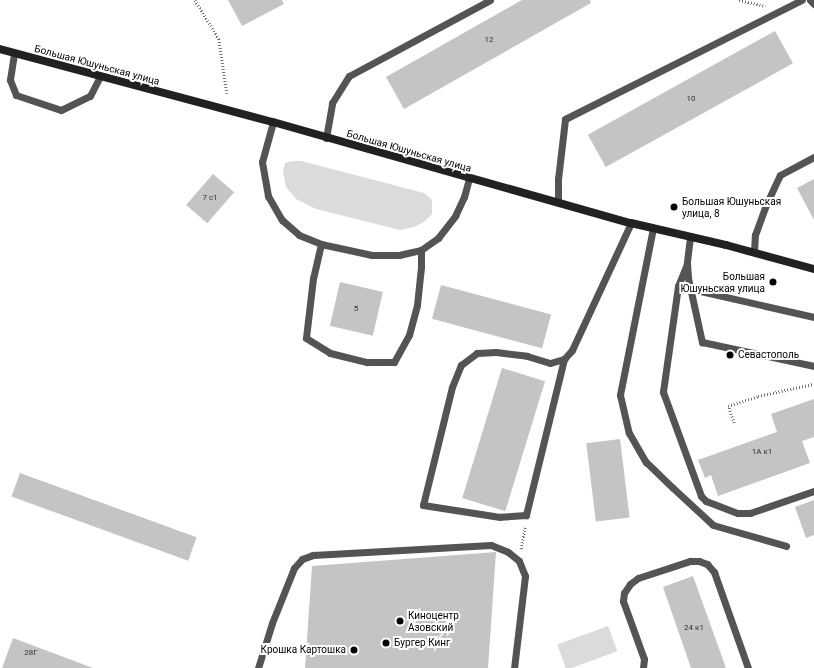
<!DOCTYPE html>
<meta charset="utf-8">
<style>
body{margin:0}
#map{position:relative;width:814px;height:668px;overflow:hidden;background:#fff;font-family:Roboto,sans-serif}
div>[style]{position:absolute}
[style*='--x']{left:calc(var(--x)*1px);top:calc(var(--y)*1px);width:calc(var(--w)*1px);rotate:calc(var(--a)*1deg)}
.green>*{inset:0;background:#dbdbdb;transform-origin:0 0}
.building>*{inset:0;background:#c4c4c4;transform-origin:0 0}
.path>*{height:2.5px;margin-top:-1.25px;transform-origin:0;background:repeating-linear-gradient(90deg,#767676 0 1px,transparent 0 3px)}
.lane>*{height:7px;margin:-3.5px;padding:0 3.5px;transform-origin:3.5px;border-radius:3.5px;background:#545454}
.secondary>*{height:8px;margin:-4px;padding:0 4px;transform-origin:4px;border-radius:4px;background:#212121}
.dots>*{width:11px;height:11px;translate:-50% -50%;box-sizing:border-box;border:2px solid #fff;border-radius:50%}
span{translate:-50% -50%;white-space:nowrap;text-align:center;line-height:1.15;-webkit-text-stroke:4px #fff;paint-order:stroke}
.number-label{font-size:8px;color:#313131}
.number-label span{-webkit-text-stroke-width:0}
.street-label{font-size:10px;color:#000}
.poi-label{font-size:10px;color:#000}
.left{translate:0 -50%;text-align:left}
.right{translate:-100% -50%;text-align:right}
</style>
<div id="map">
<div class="green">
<div style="clip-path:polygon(293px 161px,301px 161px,424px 193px,432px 200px,432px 214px,424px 222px,414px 227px,400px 230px,316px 209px,296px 199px,286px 187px,283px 171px,285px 163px)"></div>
<div style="left:608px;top:626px;width:27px;height:54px;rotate:70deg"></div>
</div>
<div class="building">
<div style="clip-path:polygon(228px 0,282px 0,284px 4px,242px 26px)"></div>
<div style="clip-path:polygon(522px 0,590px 0,591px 3px,404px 109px,386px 77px)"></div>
<div style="left:775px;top:31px;width:37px;height:214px;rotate:61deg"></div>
<div style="left:213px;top:174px;width:28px;height:41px;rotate:41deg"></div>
<div style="clip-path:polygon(814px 179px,814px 220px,797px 188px)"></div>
<div style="left:340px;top:282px;width:44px;height:45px;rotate:13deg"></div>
<div style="left:441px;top:285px;width:114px;height:35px;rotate:15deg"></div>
<div style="left:502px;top:368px;width:45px;height:136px;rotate:17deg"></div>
<div style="clip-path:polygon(814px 399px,814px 437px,802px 441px,810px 463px,718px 496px,711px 475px,705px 478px,698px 460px,777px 432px,771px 414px)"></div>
<div style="left:620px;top:439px;width:79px;height:34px;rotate:83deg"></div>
<div style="left:20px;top:473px;width:188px;height:25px;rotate:20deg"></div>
<div style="clip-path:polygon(814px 500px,814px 535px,806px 538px,795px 507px)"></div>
<div style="clip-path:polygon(496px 552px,488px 668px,305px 668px,312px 566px)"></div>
<div style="clip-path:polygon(693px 576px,726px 668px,691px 668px,663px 587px)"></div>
<div style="clip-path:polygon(13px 638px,93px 668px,2px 668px)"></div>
</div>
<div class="path">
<div style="--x:195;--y:0;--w:46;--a:58.4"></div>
<div style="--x:219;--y:39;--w:55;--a:81.6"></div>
<div style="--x:739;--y:0;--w:27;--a:13"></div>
<div style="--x:734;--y:423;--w:18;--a:-109"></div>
<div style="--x:728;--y:406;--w:32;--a:-18"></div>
<div style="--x:758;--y:396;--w:57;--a:-12.1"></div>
<div style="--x:521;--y:549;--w:23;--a:-80"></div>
</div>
<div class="lane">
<div style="--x:810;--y:0;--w:6;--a:45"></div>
<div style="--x:14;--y:54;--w:26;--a:99"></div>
<div style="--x:10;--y:80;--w:16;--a:68"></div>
<div style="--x:16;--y:95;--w:47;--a:18.4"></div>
<div style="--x:61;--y:110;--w:32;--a:-26"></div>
<div style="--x:90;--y:96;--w:22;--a:-63"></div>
<div style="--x:273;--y:122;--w:41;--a:105.4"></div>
<div style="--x:262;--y:162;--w:35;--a:80"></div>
<div style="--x:268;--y:196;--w:28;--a:60"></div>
<div style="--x:282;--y:220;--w:23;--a:41"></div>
<div style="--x:299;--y:235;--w:24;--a:22"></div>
<div style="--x:321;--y:244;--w:52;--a:12.2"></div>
<div style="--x:372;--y:255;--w:27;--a:0"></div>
<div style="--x:399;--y:255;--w:23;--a:-13"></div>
<div style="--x:421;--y:250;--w:21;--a:-35"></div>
<div style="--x:438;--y:238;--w:28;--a:-52"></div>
<div style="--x:455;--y:216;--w:21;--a:-65"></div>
<div style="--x:464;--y:197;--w:20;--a:-75"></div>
<div style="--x:326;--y:138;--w:36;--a:-80"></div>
<div style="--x:332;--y:103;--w:32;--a:-58"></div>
<div style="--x:349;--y:76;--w:160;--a:-28.3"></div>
<div style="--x:558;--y:201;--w:22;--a:-90"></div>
<div style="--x:558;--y:179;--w:60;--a:-83.3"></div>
<div style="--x:565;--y:119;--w:265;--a:-26.7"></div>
<div style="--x:653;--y:228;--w:170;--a:101.2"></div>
<div style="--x:620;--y:395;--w:39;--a:77"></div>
<div style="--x:629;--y:433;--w:34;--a:60"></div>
<div style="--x:646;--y:462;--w:37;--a:44"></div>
<div style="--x:673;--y:488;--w:54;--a:42.8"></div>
<div style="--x:713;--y:525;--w:76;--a:16"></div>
<div style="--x:690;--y:237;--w:26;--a:97"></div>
<div style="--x:687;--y:263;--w:15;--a:86"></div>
<div style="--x:688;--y:278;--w:66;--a:77.7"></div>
<div style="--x:702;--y:342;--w:115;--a:12.1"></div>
<div style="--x:321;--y:244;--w:35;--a:103"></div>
<div style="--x:313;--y:278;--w:60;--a:96.7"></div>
<div style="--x:306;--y:338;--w:28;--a:32"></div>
<div style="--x:330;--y:353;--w:38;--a:14"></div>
<div style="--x:367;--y:362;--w:27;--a:0"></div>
<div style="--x:394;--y:362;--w:31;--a:-61"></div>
<div style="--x:409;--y:335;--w:31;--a:-75"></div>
<div style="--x:417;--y:305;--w:38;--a:-84"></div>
<div style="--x:421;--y:267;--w:17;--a:-90"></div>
<div style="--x:754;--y:252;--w:17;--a:-87"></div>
<div style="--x:755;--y:235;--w:30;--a:-70"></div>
<div style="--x:765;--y:207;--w:35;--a:-65"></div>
<div style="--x:780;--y:175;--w:38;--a:-28"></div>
<div style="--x:678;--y:286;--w:24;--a:-68"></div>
<div style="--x:814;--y:317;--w:139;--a:-167.2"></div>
<div style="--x:678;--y:286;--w:107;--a:98.1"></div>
<div style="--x:663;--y:392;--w:111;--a:69.9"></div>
<div style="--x:701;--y:496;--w:7;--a:45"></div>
<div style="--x:706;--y:501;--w:34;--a:21"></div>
<div style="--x:738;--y:513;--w:12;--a:0"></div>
<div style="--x:750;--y:513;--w:68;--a:-19"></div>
<div style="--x:564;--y:359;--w:161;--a:103.7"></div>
<div style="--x:526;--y:515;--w:26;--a:176"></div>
<div style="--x:500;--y:517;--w:78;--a:-171.1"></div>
<div style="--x:423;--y:505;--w:122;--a:-76.2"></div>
<div style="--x:452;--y:387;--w:24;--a:-68"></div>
<div style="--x:461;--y:365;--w:20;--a:-37"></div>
<div style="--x:477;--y:353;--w:19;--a:-3"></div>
<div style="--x:496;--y:352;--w:31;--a:7"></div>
<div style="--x:527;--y:356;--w:24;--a:17"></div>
<div style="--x:550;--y:363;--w:15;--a:-16"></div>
<div style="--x:564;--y:359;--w:12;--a:-48"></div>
<div style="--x:572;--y:350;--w:140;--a:-65.1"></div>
<div style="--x:258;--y:668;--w:47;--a:-72.7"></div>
<div style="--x:272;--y:623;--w:59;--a:-68.2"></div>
<div style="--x:294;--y:568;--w:12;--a:-48"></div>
<div style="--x:302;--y:559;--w:12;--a:-20"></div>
<div style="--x:313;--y:555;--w:178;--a:-3.2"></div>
<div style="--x:491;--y:545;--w:18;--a:22"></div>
<div style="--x:508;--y:552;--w:14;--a:39"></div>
<div style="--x:519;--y:561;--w:16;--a:68"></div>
<div style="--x:525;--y:576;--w:93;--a:96.8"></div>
<div style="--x:643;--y:668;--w:9;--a:-84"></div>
<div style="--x:644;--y:659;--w:62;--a:-109.9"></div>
<div style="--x:623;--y:601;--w:8;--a:-83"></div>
<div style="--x:624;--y:593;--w:11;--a:-56"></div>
<div style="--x:630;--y:584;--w:10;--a:-37"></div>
<div style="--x:638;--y:578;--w:55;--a:-18.1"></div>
<div style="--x:690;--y:561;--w:9;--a:0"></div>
<div style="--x:699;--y:561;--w:9;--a:21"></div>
<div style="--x:707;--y:564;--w:11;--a:49"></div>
<div style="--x:714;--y:572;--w:102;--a:70.5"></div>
</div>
<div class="secondary">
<div style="--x:0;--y:49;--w:283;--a:15"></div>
<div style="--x:273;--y:122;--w:372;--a:15.8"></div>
<div style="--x:631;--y:223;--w:98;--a:13"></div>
<div style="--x:726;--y:245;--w:91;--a:15.3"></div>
</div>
<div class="dots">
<div style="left:674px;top:207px;background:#000"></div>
<div style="left:773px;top:282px;background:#000"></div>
<div style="left:730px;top:355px;background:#000"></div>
<div style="left:400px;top:621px;background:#000"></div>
<div style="left:386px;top:643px;background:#000"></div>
<div style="left:354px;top:650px;background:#000"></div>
</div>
<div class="number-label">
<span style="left:489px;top:40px">12</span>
<span style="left:691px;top:99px">10</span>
<span style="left:210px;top:198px">7 с1</span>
<span style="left:356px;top:309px">5</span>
<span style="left:762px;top:452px">1А к1</span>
<span style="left:694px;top:628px">24 к1</span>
<span style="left:31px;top:653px">28Г</span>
</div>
<div class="street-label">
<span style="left:97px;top:65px;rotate:15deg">Большая Юшуньская улица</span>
<span style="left:409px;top:151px;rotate:16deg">Большая Юшуньская улица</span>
</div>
<div class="poi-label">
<span class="left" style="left:682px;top:207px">Большая Юшуньская<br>улица, 8</span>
<span class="right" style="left:765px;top:282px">Большая<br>Юшуньская улица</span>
<span class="left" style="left:738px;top:355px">Севастополь</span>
<span class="left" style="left:408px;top:621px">Киноцентр<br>Азовский</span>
<span class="left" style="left:394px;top:643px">Бургер Кинг</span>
<span class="right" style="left:346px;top:650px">Крошка Картошка</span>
</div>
</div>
